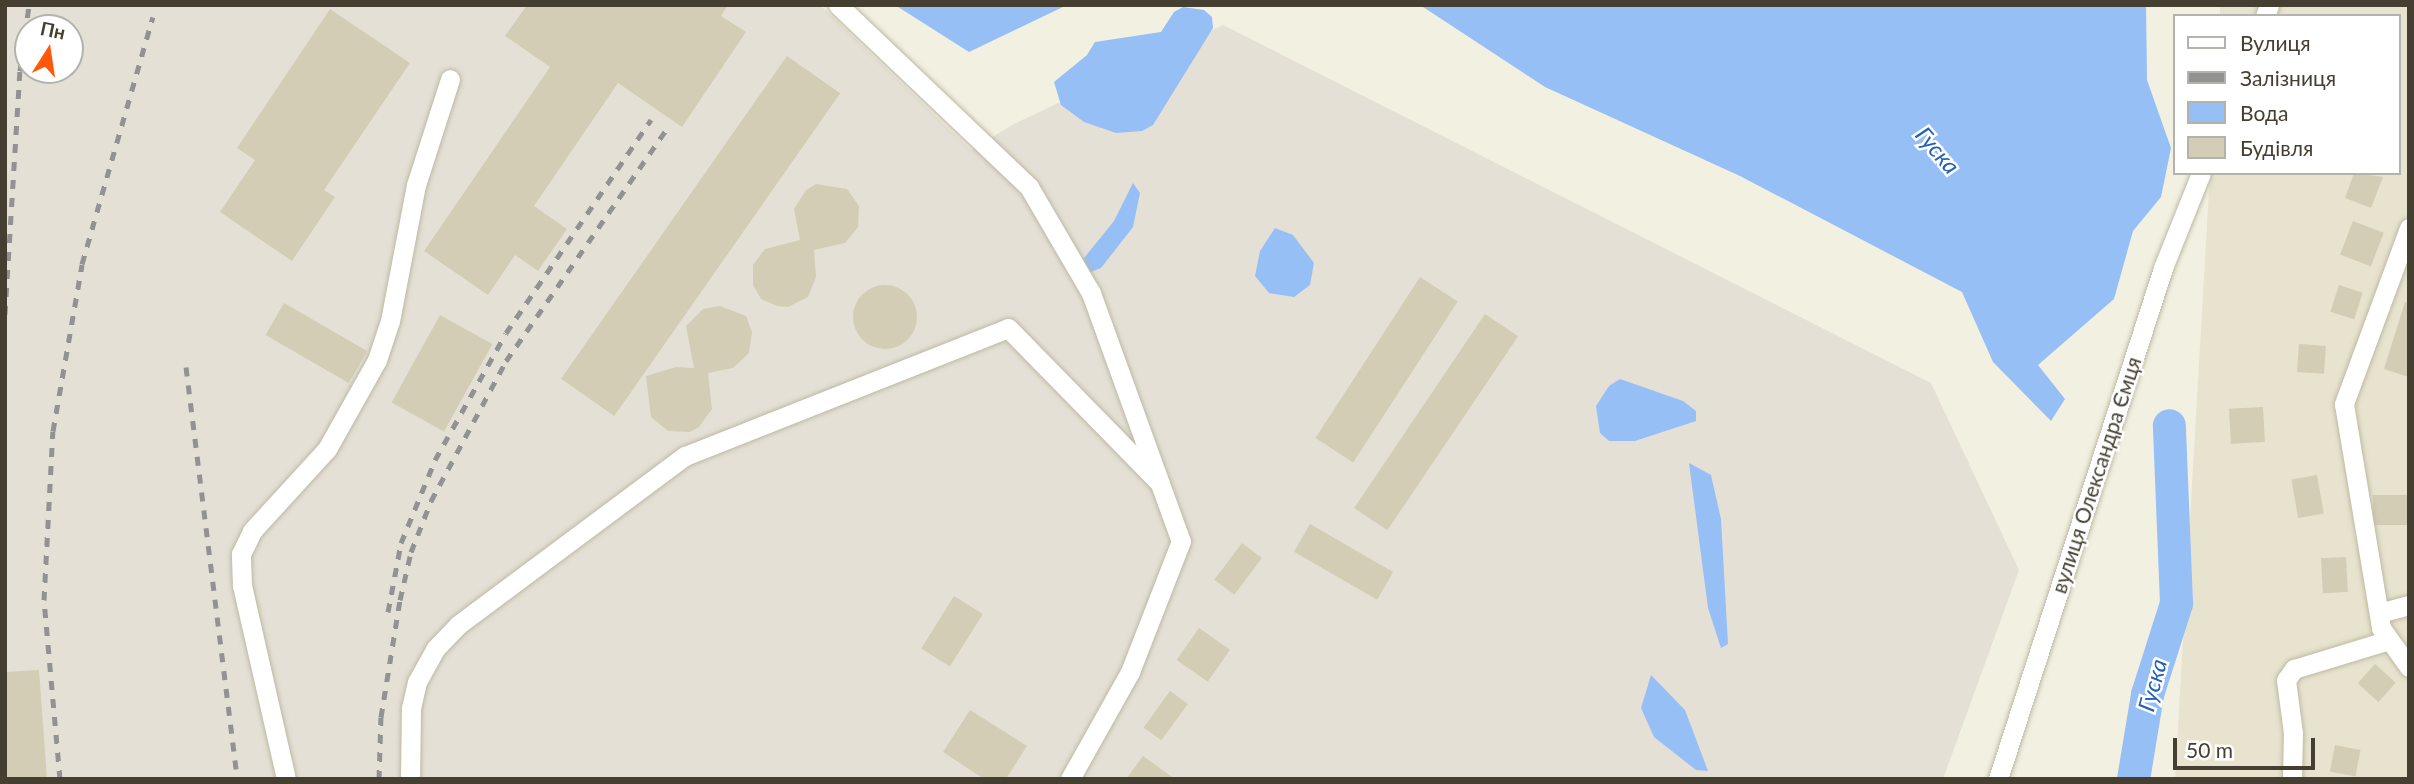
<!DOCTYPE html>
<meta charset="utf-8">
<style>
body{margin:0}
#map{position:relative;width:2414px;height:784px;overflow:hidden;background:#f2f0e1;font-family:Lato,sans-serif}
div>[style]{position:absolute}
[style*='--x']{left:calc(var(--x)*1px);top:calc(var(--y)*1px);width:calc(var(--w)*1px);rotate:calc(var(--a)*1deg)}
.residential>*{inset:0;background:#e7e3ce}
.industrial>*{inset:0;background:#e4e0d6}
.water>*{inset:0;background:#96bff6}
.river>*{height:33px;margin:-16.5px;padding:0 16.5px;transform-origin:16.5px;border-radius:16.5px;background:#96bff6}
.building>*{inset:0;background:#d4cdb5;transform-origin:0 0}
.round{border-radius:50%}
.roads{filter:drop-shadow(0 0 2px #beb9a3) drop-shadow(0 0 2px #beb9a3)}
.minor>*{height:19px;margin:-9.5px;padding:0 9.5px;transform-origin:9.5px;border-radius:9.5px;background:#fff}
.rail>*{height:5px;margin-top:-2.5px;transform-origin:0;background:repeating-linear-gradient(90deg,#929292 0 9px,transparent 0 18px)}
span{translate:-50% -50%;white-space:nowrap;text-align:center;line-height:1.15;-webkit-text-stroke:5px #fff;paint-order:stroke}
.street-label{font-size:21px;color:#443f31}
.water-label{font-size:23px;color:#2360b7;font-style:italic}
.frame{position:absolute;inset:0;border:7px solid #443f31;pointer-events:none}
.legend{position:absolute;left:2173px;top:14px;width:228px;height:161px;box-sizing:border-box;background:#fff;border:2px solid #b4b2ad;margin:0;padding:9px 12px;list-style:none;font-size:21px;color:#443f31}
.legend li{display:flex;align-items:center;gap:14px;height:35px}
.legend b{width:35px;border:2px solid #b4b2ad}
.north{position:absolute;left:14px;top:14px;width:70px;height:70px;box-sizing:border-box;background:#fff;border:2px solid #b4b2ad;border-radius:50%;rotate:12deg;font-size:19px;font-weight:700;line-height:28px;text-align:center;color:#443f31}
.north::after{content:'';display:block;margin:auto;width:24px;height:32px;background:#ff580b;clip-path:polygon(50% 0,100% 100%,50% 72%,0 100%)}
.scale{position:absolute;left:2173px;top:738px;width:142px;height:32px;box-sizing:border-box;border:4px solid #443f31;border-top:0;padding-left:9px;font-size:21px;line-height:24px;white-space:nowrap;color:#443f31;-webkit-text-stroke:5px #fff;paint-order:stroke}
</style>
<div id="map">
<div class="residential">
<div style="clip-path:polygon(2220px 5px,2409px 5px,2409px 779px,2175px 779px,2210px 173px,2398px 173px,2398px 16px,2220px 16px)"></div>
</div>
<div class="industrial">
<div style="clip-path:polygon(evenodd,5px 5px,820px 5px,971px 150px,1014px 124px,1223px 25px,1931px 383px,2019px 570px,1943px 779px,5px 779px,5px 5px,28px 28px,70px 28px,70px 70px,28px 70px,28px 28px)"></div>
</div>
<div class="water">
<div style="clip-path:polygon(895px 5px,1067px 5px,969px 52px)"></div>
<div style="clip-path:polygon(1420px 5px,2146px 5px,2147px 80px,2171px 148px,2161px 197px,2133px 231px,2114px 299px,2038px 365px,2065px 399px,2051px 421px,1993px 362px,1962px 292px,1740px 176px,1545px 87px)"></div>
<div style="clip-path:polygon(1183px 7px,1204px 10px,1212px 17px,1213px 28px,1153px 125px,1142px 131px,1116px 133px,1084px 122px,1061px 105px,1054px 82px,1087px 55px,1095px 42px,1161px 32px,1174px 12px)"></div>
<div style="clip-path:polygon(1133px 183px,1140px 193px,1133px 227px,1101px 268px,1086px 274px,1080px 263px,1114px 221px)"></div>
<div style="clip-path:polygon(1275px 228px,1293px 235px,1314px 263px,1310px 285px,1294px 297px,1269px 293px,1255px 276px,1260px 251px)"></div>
<div style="clip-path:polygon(1620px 379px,1683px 401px,1696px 411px,1696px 421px,1635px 441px,1609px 441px,1600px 433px,1596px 406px,1609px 386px)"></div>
<div style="clip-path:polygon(1689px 463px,1711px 475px,1721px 519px,1728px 644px,1721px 648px,1708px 608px)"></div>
<div style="clip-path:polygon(1651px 675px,1685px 710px,1708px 771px,1696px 770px,1654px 737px,1641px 708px)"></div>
</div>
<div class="river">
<div style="--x:2133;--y:779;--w:86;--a:-80.6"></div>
<div style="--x:2147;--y:694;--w:96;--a:-72.3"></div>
<div style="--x:2176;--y:603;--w:178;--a:-92.3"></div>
</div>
<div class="building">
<div style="clip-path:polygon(527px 5px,728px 5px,721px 16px,746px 32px,682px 127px,618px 83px,534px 206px,567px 229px,538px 271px,515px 255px,488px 295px,424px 251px,550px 67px,505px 36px)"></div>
<div style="clip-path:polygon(330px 9px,410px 63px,324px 190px,335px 197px,292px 261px,220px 212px,255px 160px,237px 148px)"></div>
<div style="left:787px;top:56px;width:65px;height:394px;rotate:35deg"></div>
<div style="clip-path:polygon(2354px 173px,2383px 177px,2371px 208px,2345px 198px)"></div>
<div style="clip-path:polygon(816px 184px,847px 189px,859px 206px,858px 227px,845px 243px,814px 250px,816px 277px,808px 297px,788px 307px,777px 306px,761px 299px,753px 285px,753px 265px,765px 249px,800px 240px,794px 209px,806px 190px)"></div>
<div style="left:2353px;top:221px;width:33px;height:36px;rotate:21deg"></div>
<div style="left:1420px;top:277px;width:45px;height:192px;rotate:33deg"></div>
<div class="round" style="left:853px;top:285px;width:64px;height:64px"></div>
<div style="left:2339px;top:285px;width:25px;height:28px;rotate:18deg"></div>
<div style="clip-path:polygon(2405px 302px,2409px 303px,2409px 377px,2384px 369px)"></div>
<div style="left:284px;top:303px;width:96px;height:37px;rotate:30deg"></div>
<div style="clip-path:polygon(720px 306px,746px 316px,752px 332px,749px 353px,733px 368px,708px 373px,712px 409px,699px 427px,690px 432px,668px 431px,651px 417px,646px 376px,676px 367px,694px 368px,686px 326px,703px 309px)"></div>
<div style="left:1485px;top:314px;width:40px;height:234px;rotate:34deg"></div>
<div style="left:440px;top:315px;width:60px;height:100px;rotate:29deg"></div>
<div style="left:2299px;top:344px;width:27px;height:28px;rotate:4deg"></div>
<div style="left:2263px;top:407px;width:35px;height:34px;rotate:87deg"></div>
<div style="left:2317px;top:475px;width:39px;height:26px;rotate:80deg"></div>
<div style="left:2409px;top:495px;width:30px;height:36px;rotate:90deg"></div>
<div style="left:1310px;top:524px;width:96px;height:32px;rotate:30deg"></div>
<div style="left:1242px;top:543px;width:25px;height:46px;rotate:37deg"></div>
<div style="left:2346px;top:557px;width:35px;height:25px;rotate:87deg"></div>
<div style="left:954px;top:596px;width:34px;height:62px;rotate:32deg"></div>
<div style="left:1199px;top:628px;width:38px;height:39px;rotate:35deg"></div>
<div style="left:2375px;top:664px;width:28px;height:26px;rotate:42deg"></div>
<div style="clip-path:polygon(39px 670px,47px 779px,5px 779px,5px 672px)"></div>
<div style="left:1170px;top:691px;width:22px;height:45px;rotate:36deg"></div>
<div style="clip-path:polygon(970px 710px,1027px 746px,1006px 779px,984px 779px,943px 752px)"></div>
<div style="left:2335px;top:745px;width:26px;height:27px;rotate:11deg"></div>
<div style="clip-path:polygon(1143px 756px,1175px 779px,1126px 779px)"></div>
</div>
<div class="roads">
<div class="minor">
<div style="--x:838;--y:5;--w:264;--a:43.6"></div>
<div style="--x:1029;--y:187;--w:123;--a:59.7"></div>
<div style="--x:1091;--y:293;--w:264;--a:70.1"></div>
<div style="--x:1181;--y:541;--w:141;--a:111.3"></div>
<div style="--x:1130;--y:672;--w:123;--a:119.3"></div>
<div style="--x:2265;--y:16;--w:12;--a:-70"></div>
<div style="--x:2409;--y:228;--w:188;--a:110.3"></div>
<div style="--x:2344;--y:404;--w:227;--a:80.6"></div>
<div style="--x:2381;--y:628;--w:48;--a:54.3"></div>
<div style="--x:2379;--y:613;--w:31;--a:-15"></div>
<div style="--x:286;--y:779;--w:198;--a:-102.8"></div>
<div style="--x:242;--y:586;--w:32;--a:-92"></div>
<div style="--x:241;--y:554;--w:25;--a:-64"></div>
<div style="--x:252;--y:531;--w:111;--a:-47.6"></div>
<div style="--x:327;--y:449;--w:102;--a:-60.7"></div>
<div style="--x:377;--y:360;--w:41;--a:-71.6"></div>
<div style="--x:390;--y:321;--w:138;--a:-79.2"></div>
<div style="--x:416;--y:185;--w:111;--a:-72.2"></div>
<div style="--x:410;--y:779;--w:71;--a:-89.2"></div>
<div style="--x:411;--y:708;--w:27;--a:-77"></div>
<div style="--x:417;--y:682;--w:38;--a:-61"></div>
<div style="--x:435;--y:649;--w:33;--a:-46"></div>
<div style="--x:458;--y:625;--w:283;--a:-36.7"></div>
<div style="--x:685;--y:456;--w:347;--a:-21.6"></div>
<div style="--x:1008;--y:328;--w:217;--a:45.6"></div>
<div style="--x:1998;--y:779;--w:537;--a:-72.1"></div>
<div style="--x:2163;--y:268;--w:102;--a:-68.2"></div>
<div style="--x:2292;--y:779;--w:46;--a:-88.8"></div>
<div style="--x:2293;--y:733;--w:53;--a:-97.5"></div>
<div style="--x:2286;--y:680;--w:14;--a:-54"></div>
<div style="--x:2294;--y:669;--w:99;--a:-17"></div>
</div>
</div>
<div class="rail">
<div style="--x:5;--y:314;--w:243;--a:-86.5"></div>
<div style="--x:20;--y:71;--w:67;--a:-82.2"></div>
<div style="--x:186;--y:367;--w:415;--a:82.9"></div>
<div style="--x:388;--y:612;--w:70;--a:-79.3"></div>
<div style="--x:401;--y:543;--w:90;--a:-67.7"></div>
<div style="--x:435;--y:460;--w:145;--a:-60.8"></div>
<div style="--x:506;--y:333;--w:258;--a:-55.8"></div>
<div style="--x:60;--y:779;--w:180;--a:-95.1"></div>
<div style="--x:44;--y:600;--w:169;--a:-87"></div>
<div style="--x:53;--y:431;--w:169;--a:-80.1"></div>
<div style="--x:82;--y:264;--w:257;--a:-74"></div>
<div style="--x:379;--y:779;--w:62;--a:-88.2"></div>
<div style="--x:381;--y:717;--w:119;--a:-80.8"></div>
<div style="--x:400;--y:600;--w:49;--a:-77.1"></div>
<div style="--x:411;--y:552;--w:55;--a:-68.6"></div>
<div style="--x:431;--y:501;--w:159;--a:-61.8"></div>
<div style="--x:506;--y:361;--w:280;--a:-55.3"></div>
</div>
<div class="street-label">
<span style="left:2096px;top:475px;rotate:-72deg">вулиця Олександра Ємця</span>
</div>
<div class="water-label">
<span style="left:1938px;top:150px;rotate:49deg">Гуска</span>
<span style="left:2152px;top:685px;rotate:-75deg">Гуска</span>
</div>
<div class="frame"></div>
<ul class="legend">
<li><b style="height:9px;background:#fff"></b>Вулиця</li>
<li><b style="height:9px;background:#929292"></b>Залізниця</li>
<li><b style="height:19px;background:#96bff6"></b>Вода</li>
<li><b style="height:19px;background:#d4cdb5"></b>Будівля</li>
</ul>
<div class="north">Пн</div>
<div class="scale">50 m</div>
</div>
